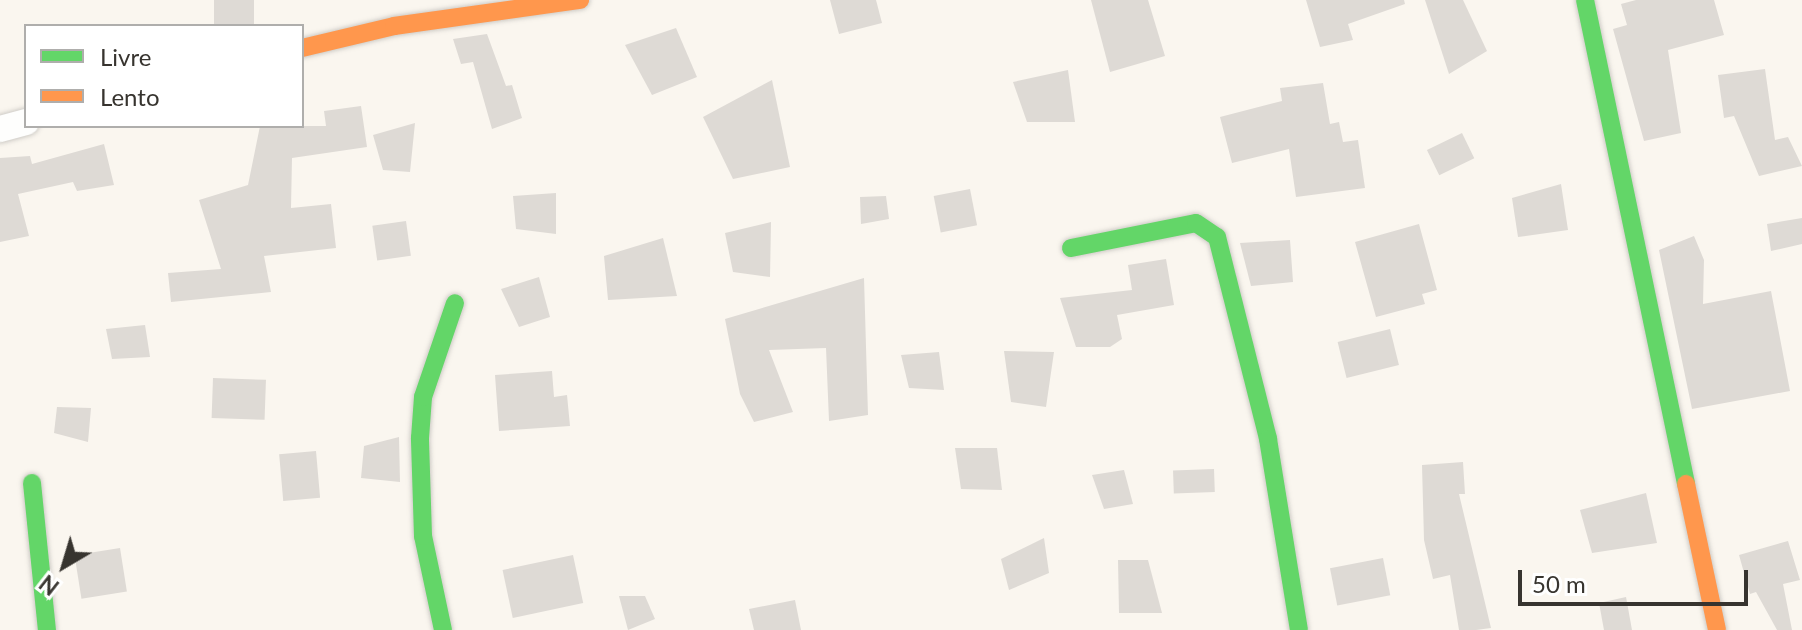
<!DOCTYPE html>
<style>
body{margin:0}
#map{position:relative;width:1802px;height:630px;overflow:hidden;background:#faf6ef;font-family:Lato,sans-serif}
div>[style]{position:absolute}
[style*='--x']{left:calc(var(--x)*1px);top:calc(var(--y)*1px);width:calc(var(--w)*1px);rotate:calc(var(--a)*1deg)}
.building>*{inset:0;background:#dedad5;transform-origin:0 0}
.roads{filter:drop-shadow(0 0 2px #cfccc7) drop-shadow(0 0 2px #cfccc7)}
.street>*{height:26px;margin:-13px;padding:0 13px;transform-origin:13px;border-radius:13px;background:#fefefd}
.fast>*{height:18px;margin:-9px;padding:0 9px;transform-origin:9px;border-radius:9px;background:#63d668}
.slow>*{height:18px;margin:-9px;padding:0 9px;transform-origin:9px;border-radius:9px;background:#ff974d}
span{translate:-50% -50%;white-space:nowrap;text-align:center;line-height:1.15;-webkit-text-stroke:6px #fff;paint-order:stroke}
.legend{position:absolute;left:24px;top:24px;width:280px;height:104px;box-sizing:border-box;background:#fff;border:2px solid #afaeac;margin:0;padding:10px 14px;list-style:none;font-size:24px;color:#37342f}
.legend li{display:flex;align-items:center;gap:16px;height:40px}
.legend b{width:40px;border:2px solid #afaeac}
.north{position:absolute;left:24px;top:526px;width:80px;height:80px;-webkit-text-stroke:6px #fff;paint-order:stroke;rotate:218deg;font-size:22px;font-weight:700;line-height:32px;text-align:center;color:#37342f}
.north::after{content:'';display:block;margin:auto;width:28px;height:36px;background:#37342f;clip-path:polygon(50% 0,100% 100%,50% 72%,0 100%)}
.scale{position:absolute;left:1518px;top:570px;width:230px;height:36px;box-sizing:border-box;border:4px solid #37342f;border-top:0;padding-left:10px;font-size:24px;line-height:28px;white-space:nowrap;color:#37342f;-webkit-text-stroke:6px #fff;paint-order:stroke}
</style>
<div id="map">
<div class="building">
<div style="left:214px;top:0;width:40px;height:26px"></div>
<div style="clip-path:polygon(830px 0,876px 0,882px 23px,839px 34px)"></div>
<div style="clip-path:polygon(1091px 0,1148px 0,1165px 56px,1110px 72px)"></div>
<div style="clip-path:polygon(1306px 0,1404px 0,1405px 4px,1348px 24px,1353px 40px,1320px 47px)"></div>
<div style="clip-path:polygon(1425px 0,1463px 0,1487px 51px,1449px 74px)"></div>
<div style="clip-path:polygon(1636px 0,1714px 0,1724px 35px,1668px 50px,1681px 133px,1644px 141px,1613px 29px,1627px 25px,1621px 4px)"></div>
<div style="clip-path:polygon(676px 28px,697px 77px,652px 95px,625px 45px)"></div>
<div style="clip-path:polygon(487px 34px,506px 86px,512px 85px,522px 118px,492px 129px,473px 62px,461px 64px,453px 39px)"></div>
<div style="clip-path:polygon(1765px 69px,1775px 140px,1788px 137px,1802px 166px,1759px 176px,1734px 116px,1724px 118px,1718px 75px)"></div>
<div style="clip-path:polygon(1068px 70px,1075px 122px,1027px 122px,1013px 82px)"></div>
<div style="clip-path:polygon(772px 80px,790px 167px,733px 179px,703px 117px)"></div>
<div style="clip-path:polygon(1323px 83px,1330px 124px,1339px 122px,1343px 142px,1358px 140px,1365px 188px,1296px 197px,1289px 149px,1232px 163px,1220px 117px,1282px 101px,1280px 88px)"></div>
<div style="clip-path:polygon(361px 106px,367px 147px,292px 158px,291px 208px,331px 204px,336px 248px,264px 256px,271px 292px,171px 302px,168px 273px,221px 269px,199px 200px,248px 185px,260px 126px,326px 126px,324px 111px)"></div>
<div style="clip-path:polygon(415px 123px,410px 172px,383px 170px,373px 135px)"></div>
<div style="left:1462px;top:133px;width:28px;height:39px;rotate:64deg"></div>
<div style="clip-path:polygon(104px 144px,114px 185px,77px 191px,73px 182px,18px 194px,29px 236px,0 242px,0 158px,30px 156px,32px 164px)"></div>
<div style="clip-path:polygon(1561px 184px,1568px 230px,1518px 237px,1512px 198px)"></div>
<div style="left:970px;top:189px;width:37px;height:37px;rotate:79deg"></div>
<div style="clip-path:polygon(556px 193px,556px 234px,516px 229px,513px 196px)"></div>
<div style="clip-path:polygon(886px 196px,889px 219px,861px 224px,860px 197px)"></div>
<div style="clip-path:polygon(1802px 218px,1802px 244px,1771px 251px,1767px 224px)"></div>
<div style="left:406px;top:221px;width:35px;height:34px;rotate:82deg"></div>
<div style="clip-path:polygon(771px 222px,770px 277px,733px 272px,725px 233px)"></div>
<div style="clip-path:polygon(1419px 224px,1437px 290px,1422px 294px,1425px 304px,1376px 317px,1355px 242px)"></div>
<div style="clip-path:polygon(1694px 236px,1704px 260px,1703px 304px,1771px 291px,1790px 391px,1692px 409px,1659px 250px)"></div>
<div style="clip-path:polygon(663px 238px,677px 296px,608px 300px,604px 256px)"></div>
<div style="clip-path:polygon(1290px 240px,1293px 282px,1251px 286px,1240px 243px)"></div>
<div style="clip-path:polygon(1166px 259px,1174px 305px,1117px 315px,1122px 339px,1110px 347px,1076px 347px,1060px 298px,1132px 290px,1128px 265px)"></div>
<div style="clip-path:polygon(539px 277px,550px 317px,519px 327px,501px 289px)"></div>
<div style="clip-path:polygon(864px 278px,868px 415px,829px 421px,826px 348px,769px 350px,793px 412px,754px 422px,740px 394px,725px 319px)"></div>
<div style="clip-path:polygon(145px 325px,150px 357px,112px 359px,106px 329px)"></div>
<div style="left:1390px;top:329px;width:37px;height:54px;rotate:76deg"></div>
<div style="clip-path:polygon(1004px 351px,1054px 352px,1046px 407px,1011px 402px)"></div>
<div style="clip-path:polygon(939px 352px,944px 390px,909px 388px,901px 355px)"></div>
<div style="clip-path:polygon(552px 371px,554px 397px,567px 395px,570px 426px,499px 431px,495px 375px)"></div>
<div style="left:213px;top:378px;width:53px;height:40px;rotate:2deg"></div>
<div style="clip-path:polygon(57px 407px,91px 408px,88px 442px,54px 433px)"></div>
<div style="clip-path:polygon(399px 437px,400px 482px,361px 478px,364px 446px)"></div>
<div style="clip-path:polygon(955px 448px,997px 448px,1002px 490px,961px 489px)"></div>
<div style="left:316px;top:451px;width:47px;height:37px;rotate:85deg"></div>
<div style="clip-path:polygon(1463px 462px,1465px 494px,1459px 494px,1491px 628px,1476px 630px,1459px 630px,1450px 575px,1433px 579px,1424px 540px,1422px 465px)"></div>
<div style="left:1214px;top:469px;width:23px;height:41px;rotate:88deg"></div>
<div style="clip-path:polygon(1124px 470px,1133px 504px,1104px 509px,1092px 475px)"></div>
<div style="clip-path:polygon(1646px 493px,1657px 543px,1592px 553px,1580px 510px)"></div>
<div style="clip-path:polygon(1044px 538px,1049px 573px,1009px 590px,1001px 559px)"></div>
<div style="clip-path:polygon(1788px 541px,1800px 580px,1783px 584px,1792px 630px,1777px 630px,1756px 592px,1750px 594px,1739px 555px)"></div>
<div style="left:120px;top:548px;width:44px;height:46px;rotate:81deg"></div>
<div style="left:573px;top:555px;width:49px;height:72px;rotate:78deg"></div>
<div style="left:1383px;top:558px;width:38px;height:54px;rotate:79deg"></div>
<div style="clip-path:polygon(1118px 560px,1148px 560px,1162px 613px,1119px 613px)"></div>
<div style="clip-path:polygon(619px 596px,645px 596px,655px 619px,628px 630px)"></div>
<div style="clip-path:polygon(1626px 597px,1632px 630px,1604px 630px,1599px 603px)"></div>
<div style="clip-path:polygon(795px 600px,801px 630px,754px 630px,749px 609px)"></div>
</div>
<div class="roads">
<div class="street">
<div style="--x:0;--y:129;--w:27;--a:-15"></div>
</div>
<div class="fast">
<div style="--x:1585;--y:0;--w:494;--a:78.2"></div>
<div style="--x:1071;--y:248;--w:127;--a:-11.3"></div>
<div style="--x:1196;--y:223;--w:25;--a:34"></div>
<div style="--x:1217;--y:237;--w:208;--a:75.8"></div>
<div style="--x:1268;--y:439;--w:193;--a:80.8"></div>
<div style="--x:32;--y:483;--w:148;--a:84.2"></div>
<div style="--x:443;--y:630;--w:96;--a:-102"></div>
<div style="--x:423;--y:536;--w:98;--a:-91.8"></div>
<div style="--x:420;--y:438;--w:41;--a:-85.8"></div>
<div style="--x:423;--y:397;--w:99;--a:-71.2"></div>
</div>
<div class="slow">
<div style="--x:302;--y:48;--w:95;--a:-13.4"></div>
<div style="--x:394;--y:26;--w:188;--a:-8"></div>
<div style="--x:1686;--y:484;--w:149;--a:78"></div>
</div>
</div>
<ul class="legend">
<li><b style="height:10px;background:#63d668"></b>Livre</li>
<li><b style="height:10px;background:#ff974d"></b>Lento</li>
</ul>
<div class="north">N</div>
<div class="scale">50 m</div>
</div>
